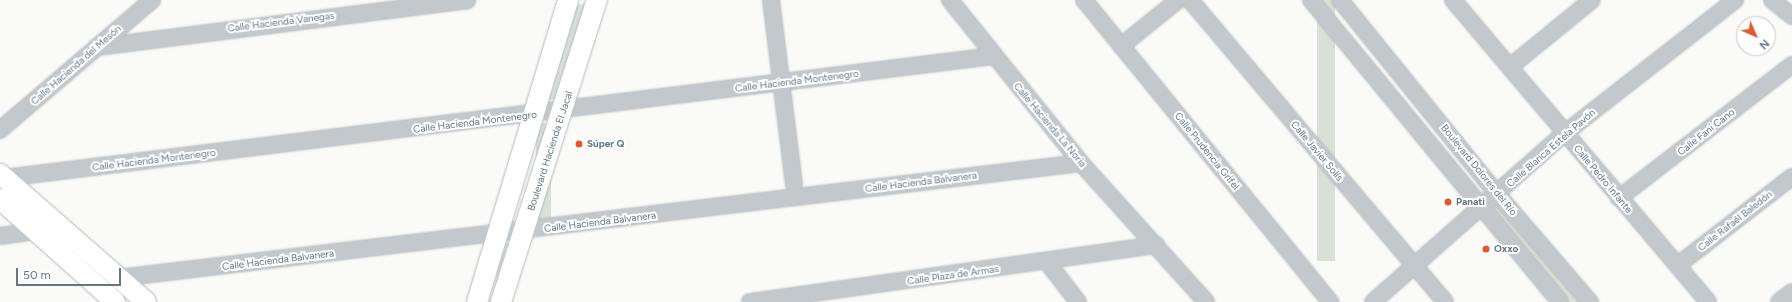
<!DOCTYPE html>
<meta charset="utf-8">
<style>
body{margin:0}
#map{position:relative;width:1792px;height:302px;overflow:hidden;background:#fafaf8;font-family:Figtree,sans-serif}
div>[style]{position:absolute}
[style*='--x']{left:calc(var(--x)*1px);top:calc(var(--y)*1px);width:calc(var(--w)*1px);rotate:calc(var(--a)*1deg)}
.green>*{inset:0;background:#dadfd7;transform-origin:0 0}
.roads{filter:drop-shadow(0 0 1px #b5babe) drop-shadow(0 0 1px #b5babe)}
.minor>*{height:16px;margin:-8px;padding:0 8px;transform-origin:8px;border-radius:8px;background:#c3c8cc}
.major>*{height:20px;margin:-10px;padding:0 10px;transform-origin:10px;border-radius:10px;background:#fff}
.dots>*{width:11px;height:11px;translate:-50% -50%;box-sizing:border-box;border:2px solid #fff;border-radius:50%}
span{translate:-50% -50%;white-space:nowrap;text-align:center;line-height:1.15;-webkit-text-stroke:4px #fff;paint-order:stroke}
.street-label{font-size:10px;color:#657683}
.poi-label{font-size:10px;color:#657683;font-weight:700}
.left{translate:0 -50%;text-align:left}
.north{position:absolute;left:1736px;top:16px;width:40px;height:40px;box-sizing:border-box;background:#fff;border:1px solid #c1c8cd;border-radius:50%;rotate:135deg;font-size:11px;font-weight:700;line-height:16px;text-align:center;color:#657683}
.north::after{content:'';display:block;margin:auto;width:14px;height:18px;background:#e4572e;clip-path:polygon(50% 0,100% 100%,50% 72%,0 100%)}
.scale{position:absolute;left:16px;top:268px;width:105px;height:18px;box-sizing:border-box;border:2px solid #657683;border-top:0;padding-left:5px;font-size:12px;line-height:14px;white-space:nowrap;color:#657683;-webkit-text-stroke:3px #fff;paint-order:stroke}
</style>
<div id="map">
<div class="green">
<div style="left:1317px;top:0;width:18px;height:261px"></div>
<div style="clip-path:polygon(587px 4px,560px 99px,542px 101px,571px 5px)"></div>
<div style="left:536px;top:123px;width:15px;height:103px"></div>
<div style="left:1498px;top:201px;width:133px;height:14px;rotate:49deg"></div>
<div style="left:499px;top:242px;width:15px;height:63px;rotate:4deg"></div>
</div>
<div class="roads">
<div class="minor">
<div style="--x:771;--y:0;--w:185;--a:82.9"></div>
<div style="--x:950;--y:0;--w:209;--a:51.2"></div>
<div style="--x:1081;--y:163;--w:187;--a:48"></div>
<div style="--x:1084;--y:0;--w:390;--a:50.8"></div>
<div style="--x:1190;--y:0;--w:395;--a:49.8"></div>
<div style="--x:1311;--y:0;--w:391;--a:50.5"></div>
<div style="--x:1340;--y:0;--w:250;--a:51"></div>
<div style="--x:1497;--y:194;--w:143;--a:49.3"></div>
<div style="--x:1453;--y:0;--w:395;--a:49.8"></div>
<div style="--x:1772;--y:0;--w:26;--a:39"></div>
<div style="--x:1121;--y:46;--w:73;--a:-38.9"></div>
<div style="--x:97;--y:47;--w:373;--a:-7.2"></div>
<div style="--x:1511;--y:66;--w:104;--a:-39.2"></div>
<div style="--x:0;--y:130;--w:200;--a:-40.5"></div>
<div style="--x:4;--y:178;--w:997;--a:-7.03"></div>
<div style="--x:1619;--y:198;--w:218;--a:-37.6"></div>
<div style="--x:0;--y:236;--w:36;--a:-8"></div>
<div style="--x:1048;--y:263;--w:49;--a:52.4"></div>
<div style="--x:1678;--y:265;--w:144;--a:-37.7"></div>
<div style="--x:118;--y:278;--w:970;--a:-6.81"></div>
<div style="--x:750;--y:302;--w:410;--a:-8"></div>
<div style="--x:1373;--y:302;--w:256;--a:-41.4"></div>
<div style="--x:1565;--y:133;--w:216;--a:-38"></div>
<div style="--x:1779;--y:302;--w:16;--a:-38"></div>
</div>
<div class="major">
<div style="--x:0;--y:174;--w:194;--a:41.2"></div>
<div style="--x:0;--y:199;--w:154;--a:41.8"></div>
<div style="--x:477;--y:302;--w:315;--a:-73.2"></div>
<div style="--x:501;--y:302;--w:317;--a:-72.4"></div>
</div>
</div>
<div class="dots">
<div style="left:579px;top:144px;background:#e4572e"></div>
<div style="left:1448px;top:202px;background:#e4572e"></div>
<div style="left:1486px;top:249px;background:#e4572e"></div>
</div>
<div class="street-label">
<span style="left:281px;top:22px;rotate:-7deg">Calle Hacienda Vanegas</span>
<span style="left:76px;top:65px;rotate:-41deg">Calle Hacienda del Mesón</span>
<span style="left:797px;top:81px;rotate:-7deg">Calle Hacienda Montenegro</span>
<span style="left:475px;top:122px;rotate:-7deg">Calle Hacienda Montenegro</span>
<span style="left:1050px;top:125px;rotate:50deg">Calle Hacienda La Noria</span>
<span style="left:1706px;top:132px;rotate:-38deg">Calle Fani Cano</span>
<span style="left:1551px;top:148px;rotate:-41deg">Calle Blanca Estela Pavón</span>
<span style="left:550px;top:151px;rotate:-72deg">Boulevard Hacienda El Jacal</span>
<span style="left:1207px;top:151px;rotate:51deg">Calle Prudencia Grifel</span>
<span style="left:1317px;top:151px;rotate:50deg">Calle Javier Solís</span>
<span style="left:154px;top:160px;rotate:-7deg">Calle Hacienda Montenegro</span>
<span style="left:1479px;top:170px;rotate:51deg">Boulevard Dolores del Río</span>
<span style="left:1603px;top:179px;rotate:50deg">Calle Pedro Infante</span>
<span style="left:921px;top:182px;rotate:-7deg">Calle Hacienda Balvanera</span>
<span style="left:1735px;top:221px;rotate:-38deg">Calle Rafaél Baledón</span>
<span style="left:600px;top:222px;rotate:-7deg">Calle Hacienda Balvanera</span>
<span style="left:278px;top:260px;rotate:-7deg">Calle Hacienda Balvanera</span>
<span style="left:953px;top:275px;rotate:-8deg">Calle Plaza de Armas</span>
</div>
<div class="poi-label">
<span class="left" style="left:587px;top:144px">Súper Q</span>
<span class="left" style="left:1456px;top:202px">Panati</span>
<span class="left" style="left:1494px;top:249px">Oxxo</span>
</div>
<div class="north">N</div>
<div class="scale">50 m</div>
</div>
